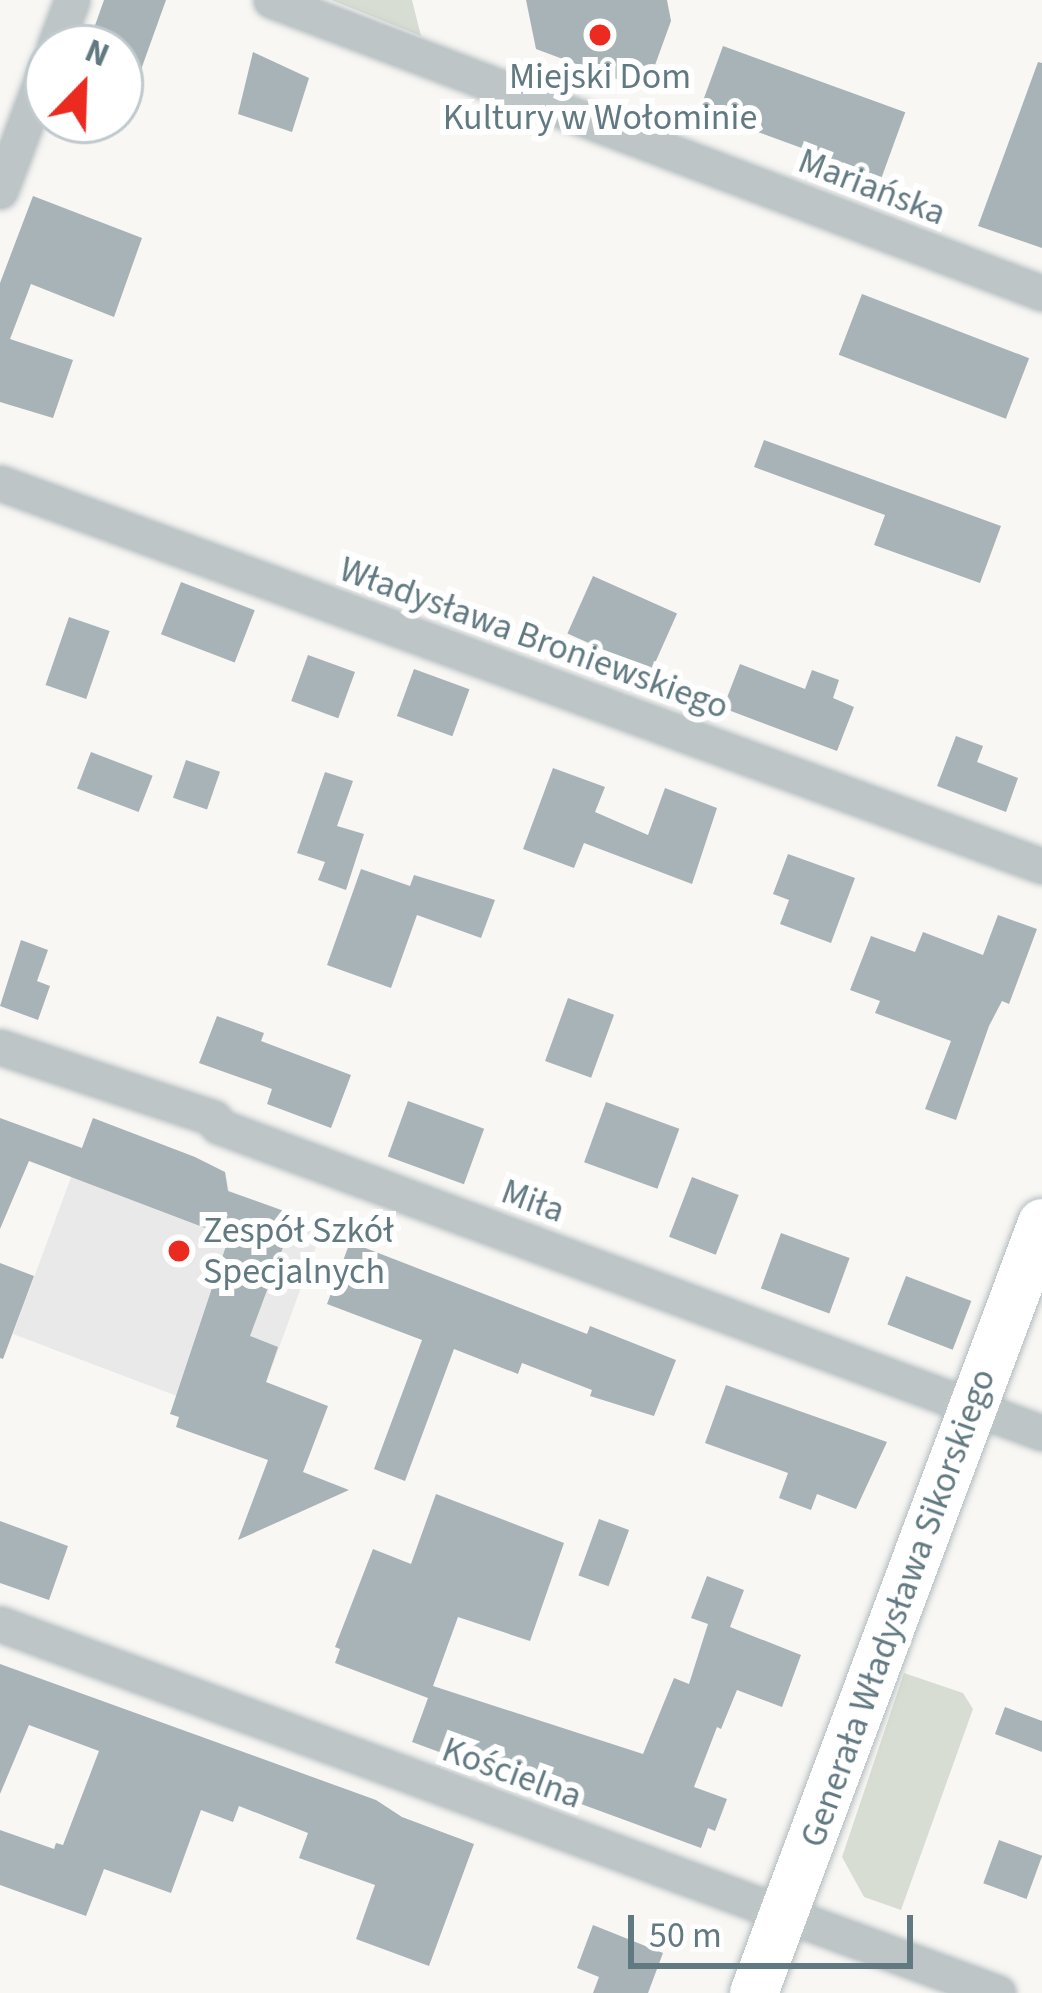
<!DOCTYPE html>
<meta charset="utf-8">
<style>
body{margin:0}
#map{position:relative;width:1042px;height:1993px;overflow:hidden;background:#f8f7f4;font-family:"Source Sans 3",sans-serif}
div>[style]{position:absolute}
[style*='--x']{left:calc(var(--x)*1px);top:calc(var(--y)*1px);width:calc(var(--w)*1px);rotate:calc(var(--a)*1deg)}
.built>*{inset:0;background:#e8e9e8}
.green>*{inset:0;background:#d8ddd3}
.building>*{inset:0;background:#a7b3b7;transform-origin:0 0}
.roads{filter:drop-shadow(0 0 3px #b2bbbe) drop-shadow(0 0 3px #b2bbbe)}
.street>*{height:33px;margin:-16.5px;padding:0 16.5px;transform-origin:16.5px;border-radius:16.5px;background:#bec5c7}
.secondary>*{height:48px;margin:-24px;padding:0 24px;transform-origin:24px;border-radius:24px;background:#fff}
.dots>*{width:33px;height:33px;translate:-50% -50%;box-sizing:border-box;border:6px solid #fff;border-radius:50%}
span{translate:-50% -50%;white-space:nowrap;text-align:center;line-height:1.15;-webkit-text-stroke:12px #fff;paint-order:stroke}
.poi-label{font-size:36px;color:#617981}
.left{translate:0 -50%;text-align:left}
.street-label{font-size:36px;color:#617981}
.north{position:absolute;left:24px;top:24px;width:120px;height:120px;box-sizing:border-box;background:#fff;border:3px solid #c0c9cd;border-radius:50%;rotate:23deg;font-size:33px;font-weight:700;line-height:48px;text-align:center;color:#617981}
.north::after{content:'';display:block;margin:auto;width:42px;height:54px;background:#ec2b20;clip-path:polygon(50% 0,100% 100%,50% 72%,0 100%)}
.scale{position:absolute;left:628px;top:1915px;width:285px;height:54px;box-sizing:border-box;border:6px solid #617981;border-top:0;padding-left:15px;font-size:36px;line-height:42px;white-space:nowrap;color:#617981;-webkit-text-stroke:9px #fff;paint-order:stroke}
</style>
<div id="map">
<div class="built">
<div style="clip-path:polygon(93px 1118px,225px 1172px,229px 1191px,324px 1225px,251px 1424px,13px 1334px)"></div>
</div>
<div class="green">
<div style="clip-path:polygon(331px 0,412px 0,421px 36px)"></div>
<div style="clip-path:polygon(904px 1673px,963px 1693px,973px 1709px,901px 1910px,864px 1897px,842px 1857px)"></div>
</div>
<div class="building">
<div style="clip-path:polygon(104px 0,166px 0,124px 117px,120px 48px,87px 48px)"></div>
<div style="clip-path:polygon(526px 0,667px 0,671px 21px,646px 90px,536px 49px)"></div>
<div style="left:723px;top:46px;width:194px;height:69px;rotate:20deg"></div>
<div style="clip-path:polygon(253px 52px,309px 78px,292px 132px,238px 114px)"></div>
<div style="clip-path:polygon(1038px 62px,1042px 63px,1042px 248px,978px 226px)"></div>
<div style="clip-path:polygon(33px 196px,142px 238px,114px 317px,31px 284px,10px 339px,73px 360px,53px 418px,0 402px,0 283px)"></div>
<div style="left:862px;top:294px;width:179px;height:65px;rotate:21deg"></div>
<div style="clip-path:polygon(764px 440px,1001px 526px,980px 583px,874px 545px,885px 515px,754px 467px)"></div>
<div style="left:593px;top:576px;width:92px;height:63px;rotate:24deg"></div>
<div style="left:181px;top:582px;width:79px;height:56px;rotate:21deg"></div>
<div style="left:69px;top:617px;width:43px;height:72px;rotate:19deg"></div>
<div style="left:308px;top:655px;width:50px;height:49px;rotate:20deg"></div>
<div style="clip-path:polygon(740px 664px,805px 689px,812px 670px,839px 680px,833px 698px,854px 707px,837px 751px,723px 708px)"></div>
<div style="left:414px;top:669px;width:59px;height:50px;rotate:20deg"></div>
<div style="clip-path:polygon(956px 736px,983px 746px,977px 762px,1018px 778px,1006px 812px,937px 786px)"></div>
<div style="left:91px;top:752px;width:66px;height:39px;rotate:21deg"></div>
<div style="left:186px;top:760px;width:36px;height:40px;rotate:19deg"></div>
<div style="clip-path:polygon(553px 768px,605px 787px,595px 812px,648px 835px,665px 788px,717px 808px,692px 884px,584px 843px,574px 868px,523px 849px)"></div>
<div style="clip-path:polygon(325px 772px,353px 781px,337px 826px,364px 834px,346px 890px,318px 880px,325px 862px,297px 853px)"></div>
<div style="clip-path:polygon(788px 854px,855px 878px,831px 943px,780px 924px,789px 900px,773px 894px)"></div>
<div style="clip-path:polygon(361px 869px,410px 886px,414px 875px,495px 900px,481px 938px,417px 915px,391px 988px,327px 965px)"></div>
<div style="clip-path:polygon(998px 915px,1037px 929px,1009px 1004px,1002px 1001px,989px 1026px,956px 1120px,925px 1109px,951px 1041px,875px 1013px,880px 1001px,850px 990px,871px 936px,915px 952px,923px 932px,983px 955px)"></div>
<div style="clip-path:polygon(21px 940px,48px 950px,37px 981px,50px 986px,38px 1020px,0 1006px)"></div>
<div style="left:568px;top:998px;width:49px;height:67px;rotate:20deg"></div>
<div style="clip-path:polygon(217px 1016px,264px 1033px,261px 1041px,351px 1075px,331px 1128px,267px 1104px,272px 1089px,199px 1063px)"></div>
<div style="left:408px;top:1101px;width:81px;height:59px;rotate:20deg"></div>
<div style="left:606px;top:1102px;width:78px;height:64px;rotate:20deg"></div>
<div style="clip-path:polygon(0 1118px,82px 1148px,93px 1118px,195px 1157px,225px 1172px,228px 1191px,295px 1215px,250px 1336px,278px 1347px,266px 1382px,328px 1406px,303px 1472px,349px 1490px,238px 1540px,268px 1460px,176px 1427px,179px 1417px,170px 1414px,229px 1237px,29px 1161px,0 1229px)"></div>
<div style="left:692px;top:1177px;width:50px;height:64px;rotate:21deg"></div>
<div style="left:781px;top:1233px;width:73px;height:59px;rotate:20deg"></div>
<div style="clip-path:polygon(350px 1242px,587px 1334px,590px 1326px,676px 1360px,654px 1416px,590px 1396px,592px 1390px,522px 1363px,518px 1374px,454px 1349px,405px 1481px,374px 1469px,422px 1340px,327px 1304px)"></div>
<div style="clip-path:polygon(0 1263px,34px 1276px,3px 1359px,0 1358px)"></div>
<div style="left:906px;top:1276px;width:70px;height:52px;rotate:21deg"></div>
<div style="clip-path:polygon(726px 1385px,887px 1442px,856px 1509px,817px 1494px,811px 1510px,779px 1498px,788px 1473px,705px 1443px)"></div>
<div style="clip-path:polygon(436px 1494px,564px 1543px,530px 1641px,458px 1617px,433px 1686px,643px 1754px,674px 1678px,689px 1684px,708px 1624px,691px 1618px,707px 1576px,744px 1590px,730px 1627px,801px 1655px,782px 1707px,737px 1690px,721px 1729px,717px 1727px,694px 1787px,727px 1799px,715px 1831px,708px 1828px,701px 1848px,412px 1742px,428px 1698px,335px 1663px,340px 1649px,335px 1647px,373px 1549px,411px 1564px)"></div>
<div style="left:599px;top:1519px;width:32px;height:60px;rotate:20deg"></div>
<div style="clip-path:polygon(0 1521px,68px 1546px,49px 1600px,0 1583px)"></div>
<div style="clip-path:polygon(0 1664px,376px 1800px,402px 1817px,474px 1844px,429px 1966px,356px 1939px,375px 1885px,299px 1858px,308px 1833px,239px 1806px,233px 1822px,201px 1810px,171px 1893px,104px 1869px,86px 1916px,0 1885px,0 1830px,54px 1849px,56px 1843px,63px 1845px,99px 1751px,29px 1725px,0 1794px)"></div>
<div style="clip-path:polygon(1005px 1707px,1042px 1721px,1042px 1752px,995px 1734px)"></div>
<div style="left:999px;top:1840px;width:46px;height:46px;rotate:20deg"></div>
<div style="clip-path:polygon(593px 1925px,663px 1953px,648px 1993px,593px 1993px,599px 1977px,577px 1968px)"></div>
</div>
<div class="roads">
<div class="street">
<div style="--x:271;--y:0;--w:825;--a:20.81"></div>
<div style="--x:54;--y:48;--w:51;--a:-69.4"></div>
<div style="--x:0;--y:191;--w:137;--a:-69.4"></div>
<div style="--x:0;--y:483;--w:1110;--a:20.18"></div>
<div style="--x:0;--y:1047;--w:225;--a:18.4"></div>
<div style="--x:214;--y:1118;--w:9;--a:63"></div>
<div style="--x:218;--y:1126;--w:879;--a:20.43"></div>
<div style="--x:0;--y:1624;--w:1064;--a:20.29"></div>
</div>
<div class="secondary">
<div style="--x:754;--y:1993;--w:822;--a:-69.49"></div>
</div>
</div>
<div class="dots">
<div style="left:600px;top:35px;background:#ec2b20"></div>
<div style="left:179px;top:1251px;background:#ec2b20"></div>
</div>
<div class="poi-label">
<span style="left:600px;top:97px">Miejski Dom<br>Kultury w Wołominie</span>
<span class="left" style="left:203px;top:1251px">Zespół Szkół<br>Specjalnych</span>
</div>
<div class="street-label">
<span style="left:872px;top:187px;rotate:21deg">Mariańska</span>
<span style="left:534px;top:638px;rotate:20deg">Władysława Broniewskiego</span>
<span style="left:533px;top:1201px;rotate:20deg">Miła</span>
<span style="left:898px;top:1608px;rotate:-70deg">Generała Władysława Sikorskiego</span>
<span style="left:512px;top:1773px;rotate:20deg">Kościelna</span>
</div>
<div class="north">N</div>
<div class="scale">50 m</div>
</div>
